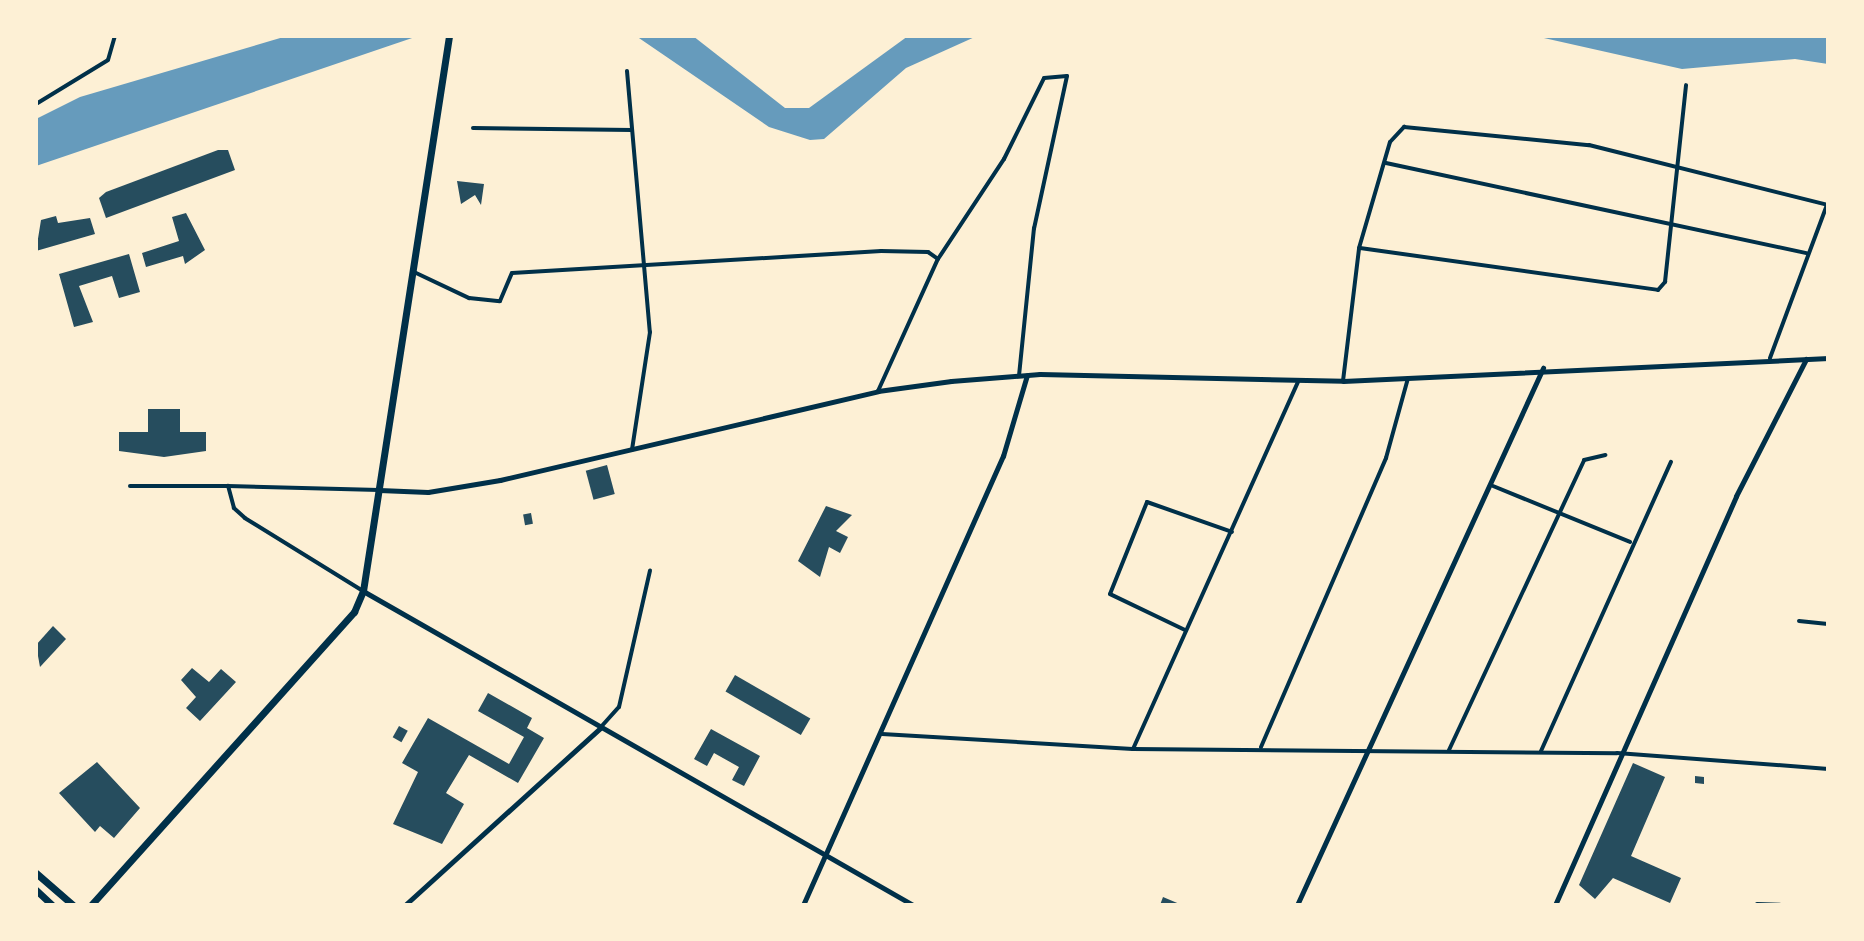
<!DOCTYPE html>
<style>
body{margin:0}
#map{position:relative;width:1864px;height:941px;overflow:hidden;background:#fdf0d5;font-family:"Nunito Sans",sans-serif}
div>[style]{position:absolute}
[style*='--x']{left:calc(var(--x)*1px);top:calc(var(--y)*1px);width:calc(var(--w)*1px);rotate:calc(var(--a)*1deg)}
.water>*{inset:0;background:#669bbc}
.building>*{inset:0;background:#264d5e;transform-origin:0 0}
.minor>*{height:4px;margin:-2px;padding:0 2px;transform-origin:2px;border-radius:2px;background:#003049}
.tertiary>*{height:5px;margin:-2.5px;padding:0 2.5px;transform-origin:2.5px;border-radius:2.5px;background:#003049}
.primary>*{height:7px;margin:-3.5px;padding:0 3.5px;transform-origin:3.5px;border-radius:3.5px;background:#003049}
span{translate:-50% -50%;white-space:nowrap;text-align:center;line-height:1.15;-webkit-text-stroke:6px #fdf0d5;paint-order:stroke}
.frame{position:absolute;inset:0;border:38px solid #fdf0d5;pointer-events:none}
</style>
<div id="map">
<div class="water">
<div style="clip-path:polygon(287px 36px,418px 36px,36px 166px,36px 119px,80px 97px)"></div>
<div style="clip-path:polygon(636px 36px,693px 36px,785px 108px,809px 108px,908px 36px,977px 36px,906px 68px,824px 139px,810px 140px,769px 127px)"></div>
<div style="clip-path:polygon(1535px 36px,1828px 36px,1828px 64px,1795px 59px,1682px 69px)"></div>
</div>
<div class="building">
<div style="clip-path:polygon(218px 150px,228px 150px,235px 170px,106px 218px,99px 198px,106px 192px)"></div>
<div style="clip-path:polygon(457px 181px,484px 184px,481px 205px,475px 195px,461px 204px)"></div>
<div style="clip-path:polygon(186px 213px,205px 250px,185px 264px,183px 256px,146px 267px,142px 253px,179px 241px,172px 217px)"></div>
<div style="clip-path:polygon(56px 216px,58px 223px,90px 218px,95px 234px,36px 251px,41px 220px)"></div>
<div style="clip-path:polygon(129px 254px,140px 292px,119px 298px,112px 276px,79px 286px,93px 322px,74px 327px,59px 274px)"></div>
<div style="clip-path:polygon(148px 409px,180px 409px,180px 432px,206px 432px,206px 451px,164px 457px,119px 451px,119px 432px,148px 432px)"></div>
<div style="left:607px;top:465px;width:30px;height:22px;rotate:75deg"></div>
<div style="clip-path:polygon(826px 506px,852px 515px,836px 531px,848px 537px,840px 553px,829px 547px,820px 577px,798px 561px)"></div>
<div style="left:531px;top:513px;width:11px;height:8px;rotate:80deg"></div>
<div style="clip-path:polygon(53px 626px,66px 639px,40px 667px,36px 645px)"></div>
<div style="clip-path:polygon(192px 668px,209px 682px,221px 669px,236px 682px,200px 721px,186px 708px,196px 697px,181px 680px)"></div>
<div style="left:735px;top:675px;width:87px;height:19px;rotate:30deg"></div>
<div style="clip-path:polygon(488px 693px,532px 718px,527px 728px,544px 738px,518px 783px,469px 755px,446px 793px,464px 804px,442px 844px,393px 824px,418px 772px,402px 763px,428px 718px,509px 764px,524px 737px,478px 711px)"></div>
<div style="left:399px;top:726px;width:10px;height:13px;rotate:29deg"></div>
<div style="clip-path:polygon(711px 729px,760px 756px,744px 786px,732px 780px,739px 767px,714px 753px,707px 766px,694px 759px)"></div>
<div style="clip-path:polygon(97px 762px,140px 808px,114px 838px,100px 826px,95px 832px,59px 793px)"></div>
<div style="clip-path:polygon(1633px 763px,1665px 777px,1631px 856px,1681px 878px,1670px 903px,1613px 878px,1595px 899px,1579px 885px)"></div>
<div style="clip-path:polygon(1695px 776px,1704px 777px,1704px 784px,1695px 783px)"></div>
<div style="clip-path:polygon(1163px 897px,1182px 905px,1160px 905px)"></div>
</div>
<div class="minor">
<div style="--x:627;--y:71;--w:262;--a:85"></div>
<div style="--x:650;--y:332;--w:119;--a:98.7"></div>
<div style="--x:36;--y:104;--w:84;--a:-31.4"></div>
<div style="--x:108;--y:60;--w:25;--a:-74"></div>
<div style="--x:473;--y:128;--w:159;--a:0.7"></div>
<div style="--x:1386;--y:163;--w:430;--a:12.1"></div>
<div style="--x:1360;--y:248;--w:301;--a:8"></div>
<div style="--x:1658;--y:290;--w:11;--a:-49"></div>
<div style="--x:1665;--y:282;--w:198;--a:-83.9"></div>
<div style="--x:414;--y:272;--w:61;--a:25.3"></div>
<div style="--x:469;--y:298;--w:31;--a:6"></div>
<div style="--x:500;--y:301;--w:30;--a:-67"></div>
<div style="--x:512;--y:273;--w:370;--a:-3.4"></div>
<div style="--x:881;--y:251;--w:47;--a:1.2"></div>
<div style="--x:928;--y:252;--w:12;--a:35"></div>
<div style="--x:1770;--y:358;--w:163;--a:-69.6"></div>
<div style="--x:1343;--y:381;--w:134;--a:-83.1"></div>
<div style="--x:1359;--y:248;--w:110;--a:-73.7"></div>
<div style="--x:1390;--y:142;--w:21;--a:-47"></div>
<div style="--x:1404;--y:127;--w:186;--a:5.6"></div>
<div style="--x:1589;--y:145;--w:246;--a:14.1"></div>
<div style="--x:878;--y:391;--w:145;--a:-65.6"></div>
<div style="--x:938;--y:259;--w:120;--a:-56.6"></div>
<div style="--x:1004;--y:159;--w:90;--a:-63.7"></div>
<div style="--x:1044;--y:78;--w:23;--a:-5"></div>
<div style="--x:1067;--y:76;--w:156;--a:102.2"></div>
<div style="--x:1034;--y:228;--w:148;--a:95.8"></div>
<div style="--x:130;--y:486;--w:98;--a:0"></div>
<div style="--x:1493;--y:486;--w:148;--a:22.2"></div>
<div style="--x:363;--y:591;--w:139;--a:-148.3"></div>
<div style="--x:245;--y:518;--w:15;--a:-138"></div>
<div style="--x:234;--y:508;--w:23;--a:-105"></div>
<div style="--x:228;--y:486;--w:151;--a:1.5"></div>
<div style="--x:1799;--y:621;--w:29;--a:6"></div>
<div style="--x:1185;--y:630;--w:83;--a:-154.4"></div>
<div style="--x:1110;--y:594;--w:99;--a:-68.1"></div>
<div style="--x:1147;--y:502;--w:90;--a:19.4"></div>
<div style="--x:600;--y:728;--w:28;--a:-48"></div>
<div style="--x:619;--y:707;--w:140;--a:-77.2"></div>
<div style="--x:882;--y:734;--w:251;--a:3.4"></div>
<div style="--x:1133;--y:749;--w:484;--a:0.5"></div>
<div style="--x:1617;--y:753;--w:212;--a:4.3"></div>
<div style="--x:1261;--y:747;--w:315;--a:-66.6"></div>
<div style="--x:1386;--y:458;--w:83;--a:-74.6"></div>
<div style="--x:1133;--y:749;--w:402;--a:-65.8"></div>
<div style="--x:1449;--y:750;--w:320;--a:-65"></div>
<div style="--x:1584;--y:460;--w:22;--a:-13"></div>
<div style="--x:1541;--y:751;--w:317;--a:-65.8"></div>
<div style="--x:1757;--y:904;--w:23;--a:2"></div>
</div>
<div class="tertiary">
<div style="--x:379;--y:490;--w:49;--a:2.3"></div>
<div style="--x:428;--y:492;--w:73;--a:-9.5"></div>
<div style="--x:500;--y:480;--w:388;--a:-13.2"></div>
<div style="--x:878;--y:391;--w:74;--a:-7.8"></div>
<div style="--x:951;--y:381;--w:89;--a:-4.5"></div>
<div style="--x:1040;--y:374;--w:303;--a:1.3"></div>
<div style="--x:1343;--y:381;--w:486;--a:-2.7"></div>
<div style="--x:363;--y:591;--w:633;--a:29.72"></div>
<div style="--x:405;--y:905;--w:263;--a:-42.2"></div>
<div style="--x:803;--y:905;--w:492;--a:-66"></div>
<div style="--x:1003;--y:456;--w:84;--a:-73.5"></div>
<div style="--x:1297;--y:905;--w:591;--a:-65.39"></div>
<div style="--x:1555;--y:905;--w:447;--a:-66.1"></div>
<div style="--x:1736;--y:496;--w:154;--a:-62.9"></div>
</div>
<div class="primary">
<div style="--x:36;--y:873;--w:49;--a:40.9"></div>
<div style="--x:36;--y:890;--w:22;--a:43"></div>
<div style="--x:91;--y:905;--w:394;--a:-48.1"></div>
<div style="--x:354;--y:612;--w:23;--a:-67"></div>
<div style="--x:363;--y:591;--w:562;--a:-81.19"></div>
</div>
<div class="frame"></div>
</div>
